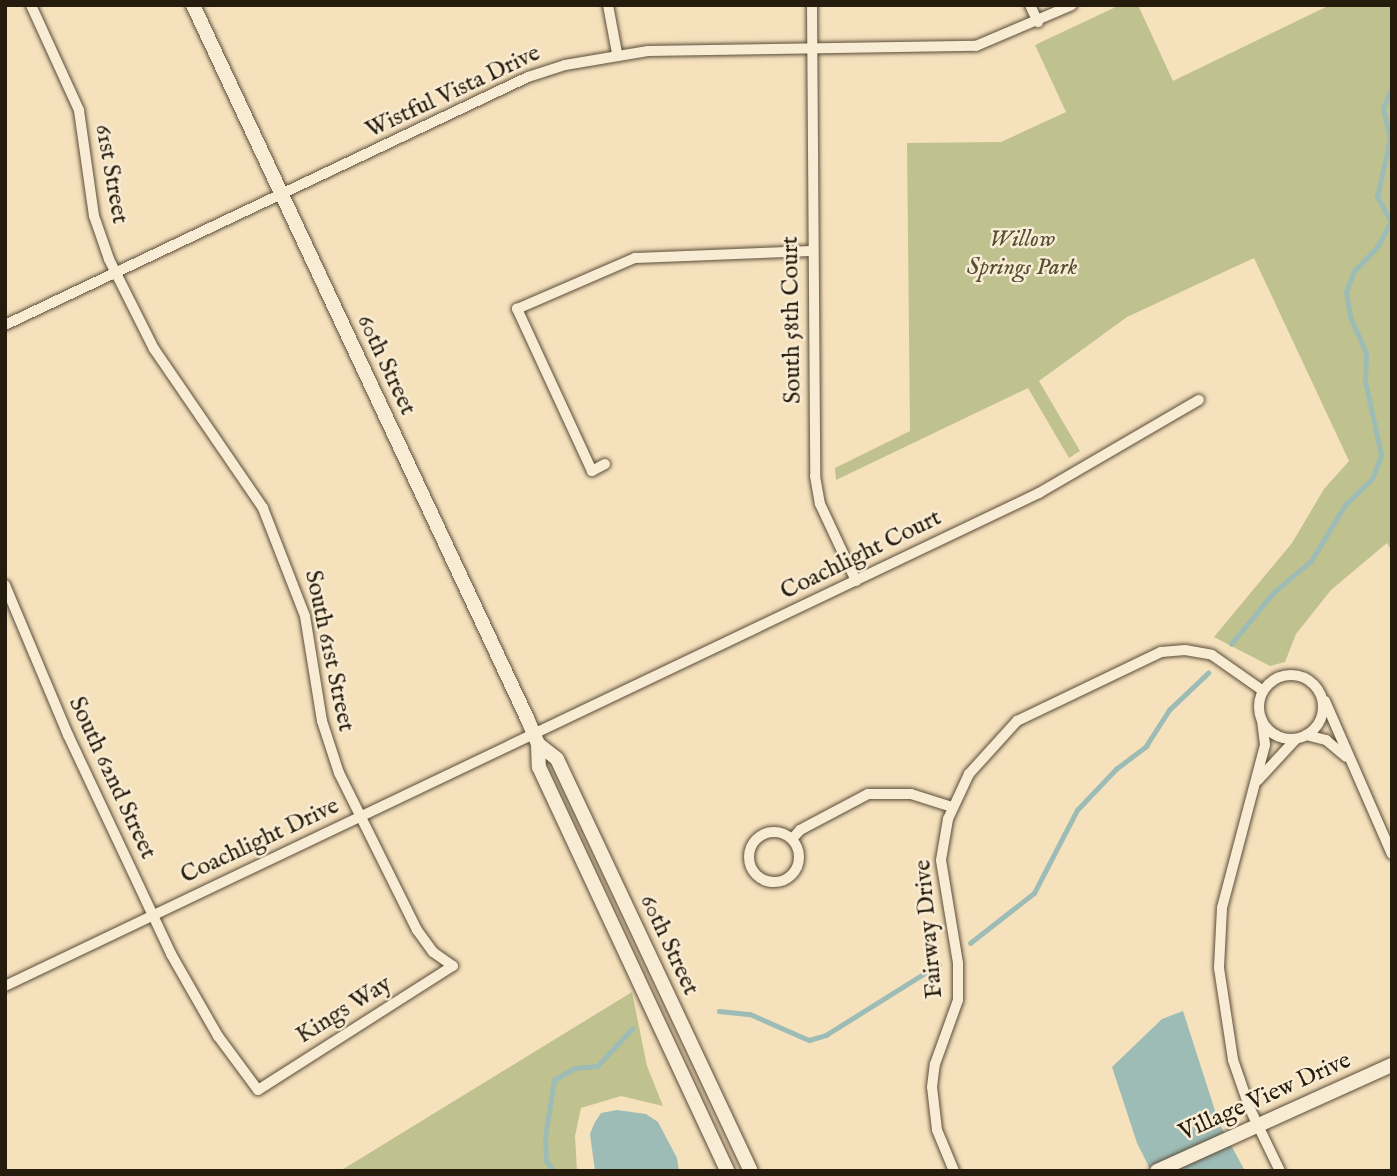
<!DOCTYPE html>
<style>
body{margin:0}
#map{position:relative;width:1397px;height:1176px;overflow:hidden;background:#f6e1bd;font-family:"IM FELL English",serif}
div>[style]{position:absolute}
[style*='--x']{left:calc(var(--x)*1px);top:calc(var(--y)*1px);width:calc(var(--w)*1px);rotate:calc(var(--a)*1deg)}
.green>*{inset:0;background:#bfc28f}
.water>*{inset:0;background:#9dbcb6}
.stream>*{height:4.5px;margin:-2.25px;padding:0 2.25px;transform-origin:2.25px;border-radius:2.25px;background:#9dbcb6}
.roads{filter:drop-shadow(0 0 2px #5a4d39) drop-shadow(0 0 2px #5a4d39)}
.minor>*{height:10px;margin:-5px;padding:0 5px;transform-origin:5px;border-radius:5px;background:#f9ecd4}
.minor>.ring{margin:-5px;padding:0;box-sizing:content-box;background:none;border:10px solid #f9ecd4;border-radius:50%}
.tertiary>*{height:14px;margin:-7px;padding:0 7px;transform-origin:7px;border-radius:7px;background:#f9ecd4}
span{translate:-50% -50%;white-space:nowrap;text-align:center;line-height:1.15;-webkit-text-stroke:5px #f9ecd4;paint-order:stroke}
.street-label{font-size:24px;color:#261c0d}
.park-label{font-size:24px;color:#544e34;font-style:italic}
.frame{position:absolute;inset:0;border:7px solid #261c0d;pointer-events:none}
</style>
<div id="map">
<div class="green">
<div style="clip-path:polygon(1120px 5px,1138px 5px,1173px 81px,1330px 5px,1392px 5px,1392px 552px,1387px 543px,1331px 590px,1296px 634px,1285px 662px,1270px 666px,1214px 637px,1292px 543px,1324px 489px,1349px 461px,1254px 258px,1127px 317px,1039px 381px,1080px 451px,1069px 458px,1028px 388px,836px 480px,835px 468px,910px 431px,907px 143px,1001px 142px,1066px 112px,1035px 45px)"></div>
<div style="clip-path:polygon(632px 992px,647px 1066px,663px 1106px,621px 1096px,581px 1108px,575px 1136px,577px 1171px,340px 1171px)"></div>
</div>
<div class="water">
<div style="clip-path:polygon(1183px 1011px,1219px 1123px,1245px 1171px,1151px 1171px,1137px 1143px,1112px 1067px,1162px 1019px)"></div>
<div style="clip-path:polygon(617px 1110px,646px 1114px,658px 1122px,677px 1158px,679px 1171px,595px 1171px,590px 1134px,595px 1122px,601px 1113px)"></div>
</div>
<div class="stream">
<div style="--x:1231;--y:644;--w:66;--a:-50.5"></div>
<div style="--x:1273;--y:593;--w:50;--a:-40.1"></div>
<div style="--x:1311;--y:561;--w:66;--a:-58.7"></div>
<div style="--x:1345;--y:505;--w:37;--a:-44"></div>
<div style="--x:1372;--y:479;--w:26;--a:-69"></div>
<div style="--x:1381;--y:455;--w:76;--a:-102.2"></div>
<div style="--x:1365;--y:381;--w:28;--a:-88"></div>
<div style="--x:1366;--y:353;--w:39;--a:-114"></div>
<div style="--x:1350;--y:317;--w:25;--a:-99"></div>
<div style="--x:1346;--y:292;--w:22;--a:-69"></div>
<div style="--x:1354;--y:271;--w:33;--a:-46"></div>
<div style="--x:1377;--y:247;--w:29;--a:-61"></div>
<div style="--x:1391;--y:222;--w:29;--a:-119"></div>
<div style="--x:1377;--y:197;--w:59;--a:-77.4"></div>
<div style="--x:1390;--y:139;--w:31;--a:-103"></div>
<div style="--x:1383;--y:109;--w:24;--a:-68"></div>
<div style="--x:970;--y:943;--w:81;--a:-38"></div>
<div style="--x:1034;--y:893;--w:93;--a:-62.6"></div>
<div style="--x:1077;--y:810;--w:57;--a:-46.4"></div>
<div style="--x:1116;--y:769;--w:38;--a:-37"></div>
<div style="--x:1146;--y:746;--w:43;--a:-57.4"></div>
<div style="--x:1169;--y:710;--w:54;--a:-43.5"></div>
<div style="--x:719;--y:1011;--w:31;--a:6"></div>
<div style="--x:750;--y:1014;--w:64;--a:23.8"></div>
<div style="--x:809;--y:1040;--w:18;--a:-16"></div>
<div style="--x:826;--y:1035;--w:133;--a:-32.1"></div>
<div style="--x:554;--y:1171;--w:13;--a:-129"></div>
<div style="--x:546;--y:1161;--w:24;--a:-92"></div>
<div style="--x:545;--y:1137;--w:58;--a:-81"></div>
<div style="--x:554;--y:1080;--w:24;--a:-30"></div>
<div style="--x:575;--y:1068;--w:22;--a:-5"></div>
<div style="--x:597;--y:1066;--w:51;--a:-46.6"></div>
</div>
<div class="roads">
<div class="minor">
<div style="--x:608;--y:5;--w:49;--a:79.4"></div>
<div style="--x:812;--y:5;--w:471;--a:89.6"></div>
<div style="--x:815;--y:476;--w:28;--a:80"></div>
<div style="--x:820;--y:504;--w:85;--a:64.9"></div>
<div style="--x:1030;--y:5;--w:19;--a:65"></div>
<div style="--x:5;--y:325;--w:579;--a:-25.37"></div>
<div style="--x:528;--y:77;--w:39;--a:-18"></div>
<div style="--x:565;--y:65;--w:84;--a:-9.6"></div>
<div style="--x:648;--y:51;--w:328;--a:-0.9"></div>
<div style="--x:976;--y:46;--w:104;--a:-23.1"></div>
<div style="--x:605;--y:464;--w:15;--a:152"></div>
<div style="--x:592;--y:471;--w:179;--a:-114.8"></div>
<div style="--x:517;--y:309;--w:129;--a:-23.4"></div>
<div style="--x:635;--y:258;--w:177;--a:-2.3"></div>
<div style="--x:5;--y:585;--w:163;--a:67.2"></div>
<div style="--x:68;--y:735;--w:242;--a:64.8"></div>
<div style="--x:171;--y:954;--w:95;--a:60.2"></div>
<div style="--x:218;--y:1036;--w:67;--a:53.5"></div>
<div style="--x:258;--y:1090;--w:231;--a:-32.5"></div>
<div style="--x:453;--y:966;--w:24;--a:-145"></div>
<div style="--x:433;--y:952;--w:27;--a:-126"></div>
<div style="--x:417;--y:930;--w:175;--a:-116.4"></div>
<div style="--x:339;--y:773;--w:55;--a:-108.1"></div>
<div style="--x:322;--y:721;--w:106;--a:-99.2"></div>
<div style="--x:305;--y:616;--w:116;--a:-111.3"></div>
<div style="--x:263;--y:508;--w:193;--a:-124.4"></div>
<div style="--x:154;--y:349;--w:101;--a:-116.6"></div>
<div style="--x:109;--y:259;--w:46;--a:-109.2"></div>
<div style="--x:94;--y:216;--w:107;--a:-98.1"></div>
<div style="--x:79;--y:110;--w:115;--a:-114.6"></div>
<div class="ring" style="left:1259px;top:675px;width:54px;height:54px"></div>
<div style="--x:1325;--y:701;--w:167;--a:66.4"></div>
<div style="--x:1262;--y:720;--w:25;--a:83"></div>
<div style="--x:1265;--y:745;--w:169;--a:104.8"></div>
<div style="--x:1222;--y:908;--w:60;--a:92.9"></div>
<div style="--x:1219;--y:968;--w:93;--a:81.3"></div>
<div style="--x:1233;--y:1060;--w:52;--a:70.9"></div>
<div style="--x:1250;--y:1109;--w:69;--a:64.2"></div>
<div style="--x:1306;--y:735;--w:21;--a:14"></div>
<div style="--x:1326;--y:740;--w:26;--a:40"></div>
<div style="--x:1258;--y:780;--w:56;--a:-47.2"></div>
<div class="ring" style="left:749px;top:832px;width:40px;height:40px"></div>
<div style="--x:792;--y:839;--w:12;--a:-48"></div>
<div style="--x:800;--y:830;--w:77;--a:-27.9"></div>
<div style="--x:868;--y:794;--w:43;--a:0"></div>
<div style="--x:911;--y:794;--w:43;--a:17.6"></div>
<div style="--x:5;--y:986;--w:1146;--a:-25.49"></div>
<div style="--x:1039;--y:493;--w:185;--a:-30.2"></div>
<div style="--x:954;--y:1171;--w:44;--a:-112.5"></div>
<div style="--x:937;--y:1130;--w:43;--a:-96.6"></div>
<div style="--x:932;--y:1087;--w:23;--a:-83"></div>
<div style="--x:935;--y:1064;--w:68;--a:-70.2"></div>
<div style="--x:958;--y:1000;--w:37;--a:-90"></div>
<div style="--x:958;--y:963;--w:104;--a:-99.4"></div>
<div style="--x:941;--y:860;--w:42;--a:-80.3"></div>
<div style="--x:948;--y:819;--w:50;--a:-65"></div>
<div style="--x:969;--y:774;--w:72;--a:-47.8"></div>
<div style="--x:1017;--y:721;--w:160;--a:-25.6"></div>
<div style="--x:1161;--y:652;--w:24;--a:-5"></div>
<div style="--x:1185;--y:650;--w:27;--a:10"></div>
<div style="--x:1212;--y:655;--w:61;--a:35"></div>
</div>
<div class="tertiary">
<div style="--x:193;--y:5;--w:787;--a:64.9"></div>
<div style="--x:527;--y:718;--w:28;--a:67"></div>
<div style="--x:538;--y:744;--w:23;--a:88"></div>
<div style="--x:539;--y:767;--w:446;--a:65"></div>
<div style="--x:538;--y:744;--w:24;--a:38"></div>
<div style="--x:557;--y:759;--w:455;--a:64.8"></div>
<div style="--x:1157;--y:1171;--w:258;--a:-24.3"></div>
</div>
</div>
<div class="street-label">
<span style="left:453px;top:92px;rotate:-25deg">Wistful Vista Drive</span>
<span style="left:111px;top:174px;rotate:80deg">61st Street</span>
<span style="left:792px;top:320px;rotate:-91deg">South 58th Court</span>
<span style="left:386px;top:365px;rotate:65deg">60th Street</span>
<span style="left:861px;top:555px;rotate:-26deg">Coachlight Court</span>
<span style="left:329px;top:651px;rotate:78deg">South 61st Street</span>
<span style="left:112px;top:778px;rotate:65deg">South 62nd Street</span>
<span style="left:260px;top:841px;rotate:-25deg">Coachlight Drive</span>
<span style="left:929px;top:929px;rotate:-95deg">Fairway Drive</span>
<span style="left:669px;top:945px;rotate:65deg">60th Street</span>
<span style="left:344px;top:1010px;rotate:-32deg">Kings Way</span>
<span style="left:1265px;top:1097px;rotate:-24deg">Village View Drive</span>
</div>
<div class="park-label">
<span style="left:1022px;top:254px">Willow<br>Springs Park</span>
</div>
<div class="frame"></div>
</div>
